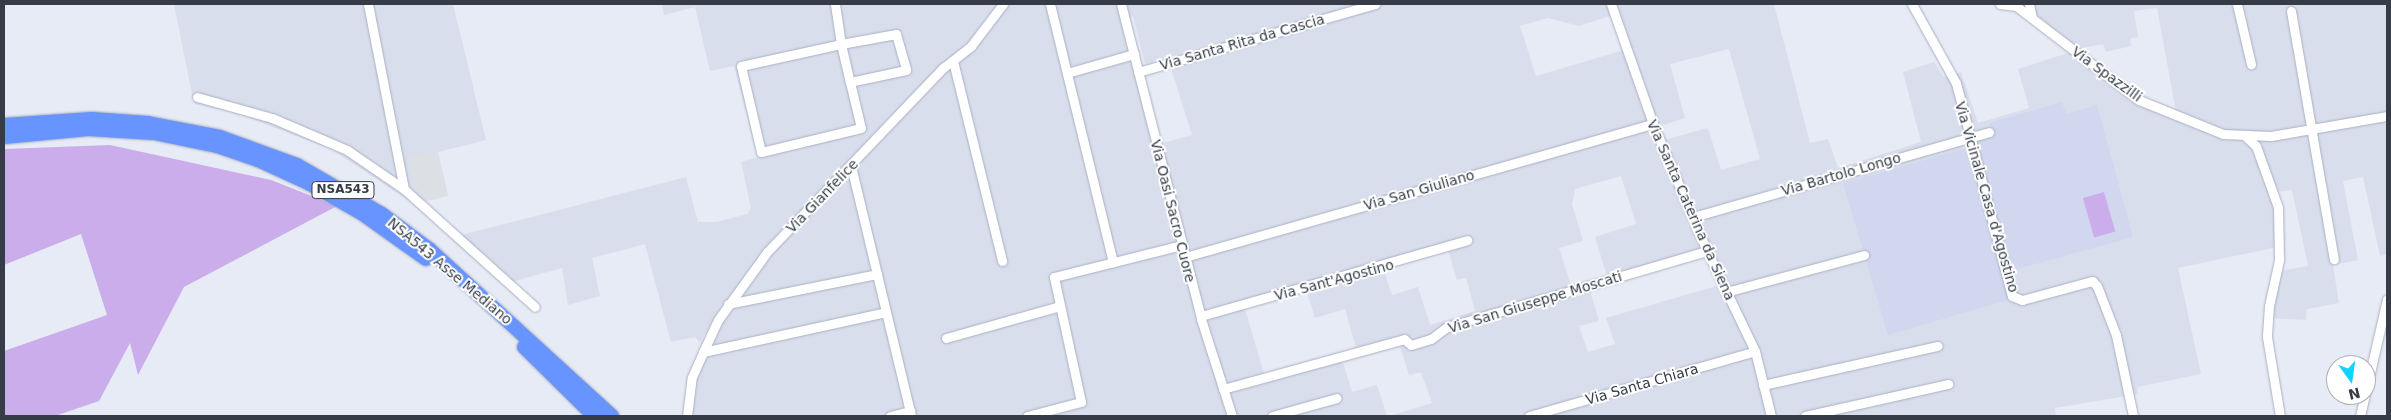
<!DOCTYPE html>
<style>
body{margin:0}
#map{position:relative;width:2391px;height:420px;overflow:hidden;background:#e7ebf5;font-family:"DejaVu Sans",sans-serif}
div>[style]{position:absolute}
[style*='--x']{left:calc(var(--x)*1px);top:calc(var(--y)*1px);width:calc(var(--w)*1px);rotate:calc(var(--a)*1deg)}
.residential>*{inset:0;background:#d9deed}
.education>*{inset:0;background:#d0d7ef}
.green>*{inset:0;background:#ccadec;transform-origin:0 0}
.parking>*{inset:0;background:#dcdfe3}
.roads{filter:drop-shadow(0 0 1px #a9b0c1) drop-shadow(0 0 1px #a9b0c1)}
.minor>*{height:9px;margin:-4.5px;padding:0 4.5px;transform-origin:4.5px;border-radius:4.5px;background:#fff}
.highway>*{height:14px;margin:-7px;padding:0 7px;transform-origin:7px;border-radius:7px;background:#6894ff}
span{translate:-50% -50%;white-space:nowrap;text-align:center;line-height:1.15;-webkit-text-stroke:4px #fff;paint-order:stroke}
.shield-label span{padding:1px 4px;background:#fff;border:1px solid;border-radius:4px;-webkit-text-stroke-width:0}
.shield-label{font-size:12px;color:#353c48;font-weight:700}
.street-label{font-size:14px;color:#353c48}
.frame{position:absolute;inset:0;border:5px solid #353c48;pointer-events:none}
.north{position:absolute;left:2326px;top:355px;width:50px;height:50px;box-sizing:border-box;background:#fff;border:1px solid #aeb1b6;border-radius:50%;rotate:166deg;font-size:14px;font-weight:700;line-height:20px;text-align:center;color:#353c48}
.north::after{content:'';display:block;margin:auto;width:18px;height:22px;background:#14d2ff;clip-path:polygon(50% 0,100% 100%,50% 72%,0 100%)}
</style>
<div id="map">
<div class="residential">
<div style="clip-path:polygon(174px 4px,453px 4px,486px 140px,438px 152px,448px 196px,414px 204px,331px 149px,236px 113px,194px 104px)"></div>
<div style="clip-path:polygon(662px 4px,999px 4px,968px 43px,883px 125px,715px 318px,700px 342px,695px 337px,671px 342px,645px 244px,592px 258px,600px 296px,568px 305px,562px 268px,503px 284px,450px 238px,686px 177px,698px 222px,717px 222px,747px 214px,751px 208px,741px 162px,758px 157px,734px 66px,710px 71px,695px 7px,664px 15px)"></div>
<div style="clip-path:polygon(1006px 4px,1119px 4px,1229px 416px,692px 416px,696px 380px,705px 356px,721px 323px,772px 254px,946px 72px,974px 50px)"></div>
<div style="clip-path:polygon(1124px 4px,1365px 4px,1194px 53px,1193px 50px,1145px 64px,1133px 16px,1128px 18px)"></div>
<div style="clip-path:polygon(evenodd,1383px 4px,1609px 4px,1613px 15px,1579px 26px,1548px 18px,1520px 26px,1536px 76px,1624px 50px,1706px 255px,1609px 283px,1595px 237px,1636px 224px,1621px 176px,1575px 189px,1572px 204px,1583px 241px,1559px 248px,1571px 285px,1587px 280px,1599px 321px,1579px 326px,1588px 352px,1615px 344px,1606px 318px,1720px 285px,1752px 349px,1768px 416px,1389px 416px,1432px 403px,1421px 372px,1409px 375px,1399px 343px,1358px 355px,1345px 309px,1315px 318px,1307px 292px,1245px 309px,1264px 374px,1340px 352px,1352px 392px,1377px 385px,1387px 416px,1235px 416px,1204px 319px,1159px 144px,1192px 135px,1170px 65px,1383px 4px,1448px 250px,1457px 280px,1466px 278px,1475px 311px,1430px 325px,1418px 287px,1392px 295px,1384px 271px,1448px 250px)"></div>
<div style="clip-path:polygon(1614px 4px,1774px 4px,1810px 143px,1828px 139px,1838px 168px,1921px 142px,1903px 72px,1934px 62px,1944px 77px,1961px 72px,1978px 123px,2029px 108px,2018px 69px,2071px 52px,2139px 103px,2222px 137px,2387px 119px,2387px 254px,2380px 256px,2363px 177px,2343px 181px,2358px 260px,2333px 265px,2339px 303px,2307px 309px,2306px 320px,2265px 318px,2273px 272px,2308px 266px,2292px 190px,2277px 192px,2282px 246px,2178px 268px,2201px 374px,2137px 387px,2138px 394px,2055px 408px,2056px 416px,1773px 416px,1758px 350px,1663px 140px,1708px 128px,1721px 170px,1760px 159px,1729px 49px,1670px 64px,1685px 118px,1658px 127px)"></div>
<div style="clip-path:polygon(2012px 4px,2387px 4px,2387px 114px,2271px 134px,2223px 132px,2176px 112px,2157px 8px,2134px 11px,2138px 37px,2130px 39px,2131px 46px,2106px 52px,2103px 44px,2076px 49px)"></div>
</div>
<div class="education">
<div style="clip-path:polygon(2062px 102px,2066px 114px,2097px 105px,2133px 237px,2010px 271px,2018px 297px,1888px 335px,1843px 183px,1974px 146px,1973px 139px,1993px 133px,1989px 123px)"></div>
</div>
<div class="green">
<div style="clip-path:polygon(110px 145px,271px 180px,337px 206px,184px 287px,138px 375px,130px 343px,99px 401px,55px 416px,4px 416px,4px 351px,107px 315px,81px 234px,4px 265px,4px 149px)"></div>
<div style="left:2104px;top:192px;width:41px;height:22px;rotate:74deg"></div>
</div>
<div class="parking">
<div style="clip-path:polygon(438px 152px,448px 196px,424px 201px,414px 191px,408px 156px)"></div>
</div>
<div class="roads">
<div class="minor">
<div style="--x:368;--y:4;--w:188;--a:79"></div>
<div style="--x:835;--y:4;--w:40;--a:81.5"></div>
<div style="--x:841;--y:44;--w:39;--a:77"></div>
<div style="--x:850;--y:82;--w:47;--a:76.6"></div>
<div style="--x:861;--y:128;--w:103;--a:166.5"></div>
<div style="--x:761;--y:152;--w:88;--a:-103.1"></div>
<div style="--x:741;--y:66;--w:102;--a:-12.4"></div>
<div style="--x:841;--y:44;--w:56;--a:-10.3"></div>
<div style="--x:896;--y:34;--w:37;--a:74"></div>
<div style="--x:906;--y:70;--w:57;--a:167.9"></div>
<div style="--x:1050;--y:4;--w:266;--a:76.3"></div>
<div style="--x:1121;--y:4;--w:325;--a:75.7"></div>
<div style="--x:1201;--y:319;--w:102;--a:72.3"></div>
<div style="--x:1611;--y:4;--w:127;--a:70.7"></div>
<div style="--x:1653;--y:124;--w:138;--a:67"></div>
<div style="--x:1707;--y:251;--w:111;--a:64.4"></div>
<div style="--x:1755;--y:351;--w:67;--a:76.2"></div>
<div style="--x:1912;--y:4;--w:90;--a:60.9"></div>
<div style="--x:1956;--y:83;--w:220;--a:75.3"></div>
<div style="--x:2012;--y:296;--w:11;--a:22"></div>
<div style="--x:2022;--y:300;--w:73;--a:-15.2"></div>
<div style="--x:2092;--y:281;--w:7;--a:45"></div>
<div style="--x:2097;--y:286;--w:53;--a:68.8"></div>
<div style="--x:2116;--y:335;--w:83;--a:78.1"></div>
<div style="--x:2000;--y:4;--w:16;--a:7"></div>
<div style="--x:2016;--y:6;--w:155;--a:37.4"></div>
<div style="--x:2139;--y:100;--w:91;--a:22"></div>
<div style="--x:2223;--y:134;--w:48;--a:2.4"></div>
<div style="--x:2271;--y:136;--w:118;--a:-9.8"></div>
<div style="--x:2029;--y:4;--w:14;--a:78"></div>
<div style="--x:2237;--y:4;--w:62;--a:76.9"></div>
<div style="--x:2291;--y:11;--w:252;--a:80.2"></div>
<div style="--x:953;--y:61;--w:206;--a:76.2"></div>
<div style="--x:1138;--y:72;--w:247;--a:-16"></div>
<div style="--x:1067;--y:73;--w:70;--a:-15.8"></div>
<div style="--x:197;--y:97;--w:78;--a:15.6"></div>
<div style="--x:272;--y:118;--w:82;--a:23.1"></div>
<div style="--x:347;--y:150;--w:69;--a:34.4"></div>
<div style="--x:404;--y:189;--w:176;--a:42"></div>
<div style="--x:2244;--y:135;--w:16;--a:43"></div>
<div style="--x:2256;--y:146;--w:65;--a:70.2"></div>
<div style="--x:2278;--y:207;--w:53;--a:88.9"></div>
<div style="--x:2279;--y:260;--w:47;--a:102.3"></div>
<div style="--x:2269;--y:306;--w:31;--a:94"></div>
<div style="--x:2267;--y:337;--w:80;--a:80.7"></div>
<div style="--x:851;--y:166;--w:257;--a:76.5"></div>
<div style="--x:1693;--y:217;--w:308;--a:-16"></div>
<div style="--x:1185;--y:257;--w:487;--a:-15.9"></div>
<div style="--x:1726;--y:292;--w:143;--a:-15"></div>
<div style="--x:728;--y:304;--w:152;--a:-11.4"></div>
<div style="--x:1201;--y:316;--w:277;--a:-15.9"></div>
<div style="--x:946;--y:338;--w:118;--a:-15.7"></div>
<div style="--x:703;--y:352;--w:187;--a:-12.3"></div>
<div style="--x:1763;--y:385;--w:179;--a:-12.6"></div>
<div style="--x:1223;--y:389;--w:188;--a:-15.4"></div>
<div style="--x:1404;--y:339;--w:9;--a:41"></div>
<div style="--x:1411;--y:345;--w:21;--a:-17"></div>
<div style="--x:1431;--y:339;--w:20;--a:-37"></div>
<div style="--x:1447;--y:327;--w:271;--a:-16.3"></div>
<div style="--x:2366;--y:390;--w:93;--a:-77"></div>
<div style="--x:687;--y:416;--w:39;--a:-83"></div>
<div style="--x:692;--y:377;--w:27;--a:-66"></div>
<div style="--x:703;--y:352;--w:35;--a:-65"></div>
<div style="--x:718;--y:320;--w:84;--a:-54.2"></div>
<div style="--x:767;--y:252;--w:255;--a:-46.3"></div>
<div style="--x:943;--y:68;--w:36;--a:-38"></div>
<div style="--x:971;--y:46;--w:53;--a:-52.7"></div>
<div style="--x:890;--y:416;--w:21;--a:-14"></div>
<div style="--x:1027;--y:416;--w:56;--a:-14.5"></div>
<div style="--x:1081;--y:402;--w:128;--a:-102.2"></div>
<div style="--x:1054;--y:277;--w:132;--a:-14"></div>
<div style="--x:1272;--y:416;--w:67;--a:-15.5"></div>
<div style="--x:1529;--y:416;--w:235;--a:-16"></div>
<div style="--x:1805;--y:416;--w:147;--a:-12.6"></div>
<div style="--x:2360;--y:416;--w:22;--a:-77"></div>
</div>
<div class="highway">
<div style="--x:4;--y:125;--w:88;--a:-3.9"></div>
<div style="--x:92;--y:119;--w:56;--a:4.1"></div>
<div style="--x:148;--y:123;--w:73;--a:11"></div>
<div style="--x:220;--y:137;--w:82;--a:20"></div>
<div style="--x:297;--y:165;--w:98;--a:30"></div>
<div style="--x:382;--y:214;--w:59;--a:36.7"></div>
<div style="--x:429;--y:249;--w:248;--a:42.4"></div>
<div style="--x:4;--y:137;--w:84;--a:-5.4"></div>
<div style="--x:88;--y:129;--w:66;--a:3.5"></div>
<div style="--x:154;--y:133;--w:64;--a:11.7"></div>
<div style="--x:217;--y:146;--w:43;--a:18.9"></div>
<div style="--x:258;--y:160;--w:55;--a:24.7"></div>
<div style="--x:308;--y:183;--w:63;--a:29.4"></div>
<div style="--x:363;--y:214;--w:77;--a:35.5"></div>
<div style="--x:524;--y:347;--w:98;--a:44.6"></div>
</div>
</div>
<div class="shield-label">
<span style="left:343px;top:190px">NSA543</span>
</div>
<div class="street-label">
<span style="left:1242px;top:42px;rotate:-16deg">Via Santa Rita da Cascia</span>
<span style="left:2107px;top:74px;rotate:36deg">Via Spazzilli</span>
<span style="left:1841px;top:174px;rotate:-16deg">Via Bartolo Longo</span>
<span style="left:1419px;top:190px;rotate:-16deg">Via San Giuliano</span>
<span style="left:822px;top:196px;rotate:-46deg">Via Gianfelice</span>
<span style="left:1987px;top:197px;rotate:74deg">Via Vicinale Casa d'Agostino</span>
<span style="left:1691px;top:210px;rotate:66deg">Via Santa Caterina da Siena</span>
<span style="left:1173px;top:211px;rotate:76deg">Via Oasi Sacro Cuore</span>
<span style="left:450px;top:271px;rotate:40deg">NSA543 Asse Mediano</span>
<span style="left:1334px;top:280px;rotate:-15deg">Via Sant'Agostino</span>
<span style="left:1535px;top:302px;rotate:-17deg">Via San Giuseppe Moscati</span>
<span style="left:1642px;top:384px;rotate:-16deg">Via Santa Chiara</span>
</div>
<div class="frame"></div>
<div class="north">N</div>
</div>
